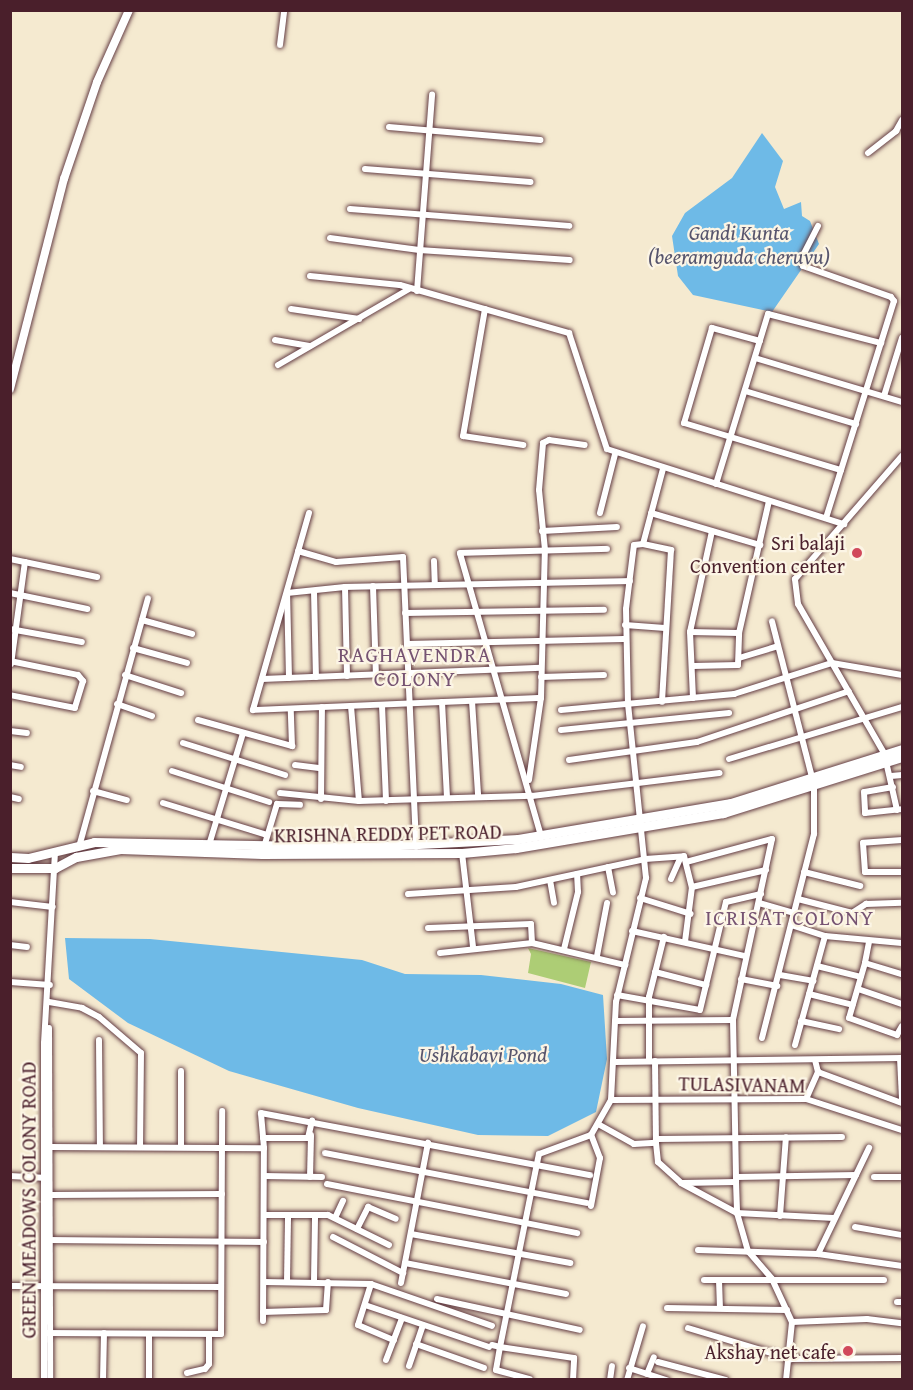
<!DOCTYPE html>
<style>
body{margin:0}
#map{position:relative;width:913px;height:1390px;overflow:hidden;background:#f5ead0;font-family:"Gentium Book Plus",serif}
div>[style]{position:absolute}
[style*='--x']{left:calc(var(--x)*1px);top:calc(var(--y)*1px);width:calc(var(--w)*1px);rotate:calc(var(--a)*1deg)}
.green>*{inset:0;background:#adcd75}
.water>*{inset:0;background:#6ebae7}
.roads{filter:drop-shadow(0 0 2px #643d44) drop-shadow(0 0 2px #643d44)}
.minor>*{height:6px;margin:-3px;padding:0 3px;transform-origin:3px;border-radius:3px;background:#fff}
.tertiary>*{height:8px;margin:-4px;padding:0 4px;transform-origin:4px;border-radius:4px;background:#fff}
.secondary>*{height:9px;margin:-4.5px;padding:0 4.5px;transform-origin:4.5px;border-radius:4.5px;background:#fff}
.dots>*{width:16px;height:16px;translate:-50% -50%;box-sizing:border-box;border:3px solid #fcf5e5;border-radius:50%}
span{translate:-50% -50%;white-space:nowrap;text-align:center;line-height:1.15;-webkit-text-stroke:4.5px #fcf5e5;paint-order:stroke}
.poi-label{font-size:20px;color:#4a1f2b}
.right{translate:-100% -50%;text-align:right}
.street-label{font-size:20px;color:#4a1f2b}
.water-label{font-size:21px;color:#57556d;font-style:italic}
.neighbourhood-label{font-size:21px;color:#765372;letter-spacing:1.5px}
.frame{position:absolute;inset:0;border:12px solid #4a1f2b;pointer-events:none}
</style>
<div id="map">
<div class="green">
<div style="clip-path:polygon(528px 948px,591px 962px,585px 988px,528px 973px,531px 954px)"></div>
</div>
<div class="water">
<div style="clip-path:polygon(762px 133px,783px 161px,775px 187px,784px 209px,801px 202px,802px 216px,810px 221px,819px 244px,772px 312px,693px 295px,678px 276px,672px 236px,685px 213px,732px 178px)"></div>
<div style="clip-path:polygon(65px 938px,150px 939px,362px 960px,405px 974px,481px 975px,561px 984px,603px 995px,607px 1059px,596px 1112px,548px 1136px,478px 1135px,358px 1108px,229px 1071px,128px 1023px,69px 979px)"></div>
</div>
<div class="roads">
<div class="minor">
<div style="--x:280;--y:45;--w:35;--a:-83"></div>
<div style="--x:389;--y:127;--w:152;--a:4.9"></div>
<div style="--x:868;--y:153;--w:36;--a:-38"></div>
<div style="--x:896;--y:131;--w:13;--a:-61"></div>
<div style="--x:365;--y:169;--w:166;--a:4.5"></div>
<div style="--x:350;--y:209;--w:220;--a:4.4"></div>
<div style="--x:818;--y:226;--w:35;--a:117"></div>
<div style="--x:802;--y:257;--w:9;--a:84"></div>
<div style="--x:803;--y:266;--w:93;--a:19.4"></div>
<div style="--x:891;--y:297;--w:5;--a:53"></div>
<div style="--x:894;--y:301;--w:227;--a:107.4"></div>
<div style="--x:330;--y:238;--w:90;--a:7.7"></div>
<div style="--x:419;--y:250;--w:151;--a:3.8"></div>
<div style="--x:310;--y:276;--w:90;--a:5.7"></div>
<div style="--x:400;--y:285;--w:176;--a:15.9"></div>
<div style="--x:569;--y:333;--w:122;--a:71.9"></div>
<div style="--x:607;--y:449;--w:249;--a:17.6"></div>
<div style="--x:417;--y:291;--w:197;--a:-85.6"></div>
<div style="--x:291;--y:309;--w:69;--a:8.4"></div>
<div style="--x:485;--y:309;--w:129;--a:99.8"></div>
<div style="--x:463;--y:436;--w:61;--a:8.5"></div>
<div style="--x:275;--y:340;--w:35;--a:10"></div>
<div style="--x:760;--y:341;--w:50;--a:-164.8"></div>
<div style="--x:712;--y:328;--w:99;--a:106.4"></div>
<div style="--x:684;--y:423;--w:164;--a:16.7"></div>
<div style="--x:755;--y:358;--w:153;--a:16.7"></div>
<div style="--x:278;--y:365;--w:151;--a:-30.1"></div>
<div style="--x:745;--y:391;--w:116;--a:16.6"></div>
<div style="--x:884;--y:396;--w:61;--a:-72.8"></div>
<div style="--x:716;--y:484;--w:178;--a:-73"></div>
<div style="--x:768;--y:314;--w:117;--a:14.4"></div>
<div style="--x:309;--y:513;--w:205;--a:105.9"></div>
<div style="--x:253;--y:710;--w:288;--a:-2.4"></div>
<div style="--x:600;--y:513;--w:61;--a:-75.7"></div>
<div style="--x:651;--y:513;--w:114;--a:16.4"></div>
<div style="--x:542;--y:531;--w:75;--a:-3.1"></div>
<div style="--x:643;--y:544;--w:29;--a:12"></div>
<div style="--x:671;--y:550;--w:152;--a:93.4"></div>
<div style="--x:298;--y:551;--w:40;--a:16"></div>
<div style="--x:336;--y:562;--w:67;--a:-4.3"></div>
<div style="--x:403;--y:557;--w:290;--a:87.4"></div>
<div style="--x:10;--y:559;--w:89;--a:11.7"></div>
<div style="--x:434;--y:561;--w:23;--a:88"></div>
<div style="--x:373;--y:586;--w:89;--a:88.1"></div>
<div style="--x:345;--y:587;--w:89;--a:88.7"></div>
<div style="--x:314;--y:591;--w:86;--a:88.7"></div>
<div style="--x:10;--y:593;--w:79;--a:11.7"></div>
<div style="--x:405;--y:613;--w:199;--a:-0.9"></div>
<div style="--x:142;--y:620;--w:52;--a:15.6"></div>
<div style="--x:625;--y:625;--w:40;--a:4.3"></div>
<div style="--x:10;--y:629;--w:73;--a:10.2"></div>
<div style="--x:690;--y:632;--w:49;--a:1.2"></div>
<div style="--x:407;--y:644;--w:217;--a:-1.3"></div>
<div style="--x:133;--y:648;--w:56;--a:15.5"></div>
<div style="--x:739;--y:658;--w:39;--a:-17"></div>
<div style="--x:10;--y:661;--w:69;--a:11.6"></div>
<div style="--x:78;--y:675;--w:8;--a:50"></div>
<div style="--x:83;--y:681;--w:28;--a:107"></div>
<div style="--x:75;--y:708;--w:66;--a:-168.7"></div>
<div style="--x:11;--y:664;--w:103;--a:-82.2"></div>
<div style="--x:693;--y:666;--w:45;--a:-1.3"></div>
<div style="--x:738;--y:665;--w:32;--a:-88"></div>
<div style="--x:739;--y:633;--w:135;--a:-77.2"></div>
<div style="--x:125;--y:675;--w:59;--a:17.8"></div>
<div style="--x:541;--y:677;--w:63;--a:-1.8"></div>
<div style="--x:289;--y:678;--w:85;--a:-91.3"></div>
<div style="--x:287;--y:593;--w:58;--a:-5.9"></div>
<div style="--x:345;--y:587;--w:285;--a:-1.2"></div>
<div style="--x:262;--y:679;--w:279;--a:-2.3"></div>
<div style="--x:693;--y:698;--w:66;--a:-92.6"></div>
<div style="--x:690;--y:632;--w:103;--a:-77.7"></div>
<div style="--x:472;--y:701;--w:94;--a:86.3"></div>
<div style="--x:442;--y:702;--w:94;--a:87"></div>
<div style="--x:117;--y:704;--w:37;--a:19"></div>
<div style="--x:382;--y:705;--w:96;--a:87.6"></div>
<div style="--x:351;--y:706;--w:95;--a:85.2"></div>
<div style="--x:561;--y:710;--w:174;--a:-5.3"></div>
<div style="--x:734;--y:694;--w:103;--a:-17.6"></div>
<div style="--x:832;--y:663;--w:71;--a:9.7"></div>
<div style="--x:198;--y:720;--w:98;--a:15.5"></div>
<div style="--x:292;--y:746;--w:37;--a:-92"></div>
<div style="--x:561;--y:730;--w:169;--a:-5.8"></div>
<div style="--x:10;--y:731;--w:17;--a:7"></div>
<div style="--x:183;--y:743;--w:107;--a:17.4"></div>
<div style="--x:729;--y:759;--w:181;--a:-16.7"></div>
<div style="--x:569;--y:760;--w:129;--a:-8"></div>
<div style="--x:697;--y:742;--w:160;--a:-18.5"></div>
<div style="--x:10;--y:765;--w:11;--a:10"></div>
<div style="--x:295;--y:765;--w:26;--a:7"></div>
<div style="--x:172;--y:771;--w:102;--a:17.7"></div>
<div style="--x:891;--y:776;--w:11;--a:-5"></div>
<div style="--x:529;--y:780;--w:83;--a:-81.7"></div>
<div style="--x:541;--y:698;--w:148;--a:-88.5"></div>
<div style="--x:545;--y:550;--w:60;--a:-95.7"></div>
<div style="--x:539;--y:490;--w:47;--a:-85.1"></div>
<div style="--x:543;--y:443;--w:7;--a:-27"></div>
<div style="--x:549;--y:440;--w:36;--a:8"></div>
<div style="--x:893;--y:787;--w:29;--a:170"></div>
<div style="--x:864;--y:792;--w:21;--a:87"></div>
<div style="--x:865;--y:813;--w:37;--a:-6"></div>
<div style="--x:93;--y:791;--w:35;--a:15"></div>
<div style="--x:280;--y:793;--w:79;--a:5.8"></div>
<div style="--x:359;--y:801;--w:173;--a:-1.7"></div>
<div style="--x:532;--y:796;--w:189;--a:-7"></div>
<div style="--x:10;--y:797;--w:9;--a:13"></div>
<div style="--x:321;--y:799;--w:92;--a:-89.4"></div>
<div style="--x:163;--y:803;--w:106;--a:17.1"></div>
<div style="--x:897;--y:810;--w:58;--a:-102.8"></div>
<div style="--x:884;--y:753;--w:172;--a:-120"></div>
<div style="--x:798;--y:604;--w:25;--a:-97"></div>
<div style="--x:795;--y:579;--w:163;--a:-49"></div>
<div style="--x:541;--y:836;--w:294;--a:-106"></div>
<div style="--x:460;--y:553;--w:147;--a:-1.6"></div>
<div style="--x:902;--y:840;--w:39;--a:176"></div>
<div style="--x:863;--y:843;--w:29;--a:86"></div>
<div style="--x:865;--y:872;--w:37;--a:0"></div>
<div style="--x:209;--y:845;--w:117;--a:-73.1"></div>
<div style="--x:79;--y:847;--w:258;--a:-74.5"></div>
<div style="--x:264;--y:847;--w:45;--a:-73.2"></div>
<div style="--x:277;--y:804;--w:23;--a:2"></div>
<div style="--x:462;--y:853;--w:95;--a:83.3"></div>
<div style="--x:686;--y:862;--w:89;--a:-15"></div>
<div style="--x:772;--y:839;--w:185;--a:102.2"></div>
<div style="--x:733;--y:1020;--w:162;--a:88.9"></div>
<div style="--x:736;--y:1182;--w:31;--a:88"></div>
<div style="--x:737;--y:1213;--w:40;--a:74"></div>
<div style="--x:748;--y:1251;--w:37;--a:49"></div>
<div style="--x:772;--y:1279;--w:47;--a:65.1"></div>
<div style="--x:792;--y:1322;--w:58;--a:95.9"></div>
<div style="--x:608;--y:867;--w:26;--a:79"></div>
<div style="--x:804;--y:872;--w:58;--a:14"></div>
<div style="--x:671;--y:879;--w:24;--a:-66"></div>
<div style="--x:550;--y:880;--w:23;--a:80"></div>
<div style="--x:692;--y:887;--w:76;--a:-12.9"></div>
<div style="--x:408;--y:894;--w:108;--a:-3.7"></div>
<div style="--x:516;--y:887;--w:132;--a:-12.2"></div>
<div style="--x:645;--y:859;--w:39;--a:-4"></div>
<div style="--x:684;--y:856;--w:32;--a:76"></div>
<div style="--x:692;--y:887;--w:55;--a:97.3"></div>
<div style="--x:640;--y:898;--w:53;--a:17.4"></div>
<div style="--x:798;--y:899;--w:56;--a:14.5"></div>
<div style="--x:852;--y:913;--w:17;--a:-33"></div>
<div style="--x:866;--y:904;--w:36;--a:-2"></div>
<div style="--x:10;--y:902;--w:43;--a:6.6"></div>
<div style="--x:759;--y:903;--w:36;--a:16"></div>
<div style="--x:791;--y:925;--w:36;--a:18"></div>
<div style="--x:825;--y:936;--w:77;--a:5.2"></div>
<div style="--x:428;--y:928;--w:103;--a:-2.2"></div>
<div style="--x:531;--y:924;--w:19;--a:87"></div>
<div style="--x:632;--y:931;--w:116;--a:12.5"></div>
<div style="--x:869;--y:942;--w:21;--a:101"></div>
<div style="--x:865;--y:963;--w:39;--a:17"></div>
<div style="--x:10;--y:945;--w:17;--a:7"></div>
<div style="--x:564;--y:949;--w:59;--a:-76.2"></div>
<div style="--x:578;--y:892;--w:18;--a:-93"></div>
<div style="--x:440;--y:953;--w:93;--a:-6.2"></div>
<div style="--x:532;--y:943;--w:96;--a:13.3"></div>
<div style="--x:597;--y:956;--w:54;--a:-79.3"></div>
<div style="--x:865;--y:963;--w:57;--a:106.2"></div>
<div style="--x:849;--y:1018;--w:51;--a:19.5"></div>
<div style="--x:897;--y:1035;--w:10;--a:-61"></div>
<div style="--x:817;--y:966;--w:45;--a:14"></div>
<div style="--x:655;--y:972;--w:53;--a:14.3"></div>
<div style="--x:780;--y:975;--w:34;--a:10"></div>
<div style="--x:741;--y:979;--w:37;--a:11"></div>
<div style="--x:10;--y:982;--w:40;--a:4.3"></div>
<div style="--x:858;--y:989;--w:46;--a:18.8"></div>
<div style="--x:809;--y:994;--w:45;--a:14"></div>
<div style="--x:617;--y:995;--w:84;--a:10.2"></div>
<div style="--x:700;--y:1010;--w:111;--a:-76.5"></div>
<div style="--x:726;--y:902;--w:36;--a:-13"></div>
<div style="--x:49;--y:1002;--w:34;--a:10"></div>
<div style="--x:82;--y:1008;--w:19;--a:28"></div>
<div style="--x:99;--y:1017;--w:55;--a:40.6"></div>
<div style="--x:141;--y:1053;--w:94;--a:90.6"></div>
<div style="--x:615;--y:1021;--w:118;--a:-0.5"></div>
<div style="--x:801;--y:1021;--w:39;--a:12"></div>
<div style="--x:49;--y:1028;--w:352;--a:89.8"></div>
<div style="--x:762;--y:1038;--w:211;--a:-75.7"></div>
<div style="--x:814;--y:834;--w:49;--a:-90"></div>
<div style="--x:814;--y:785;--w:169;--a:-104.4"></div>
<div style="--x:99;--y:1040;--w:107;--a:89.5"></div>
<div style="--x:795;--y:1045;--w:113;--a:-74.6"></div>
<div style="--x:900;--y:1058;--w:41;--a:87.2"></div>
<div style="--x:649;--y:1061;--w:64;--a:-90"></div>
<div style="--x:649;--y:997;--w:62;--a:-76"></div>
<div style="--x:655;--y:1061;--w:80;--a:89.3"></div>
<div style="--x:615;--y:1062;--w:287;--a:-0.8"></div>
<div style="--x:818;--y:1072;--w:90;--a:20.3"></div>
<div style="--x:806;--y:1099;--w:30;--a:-66"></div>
<div style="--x:818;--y:1072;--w:12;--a:-104"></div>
<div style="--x:611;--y:1100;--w:195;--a:-0.3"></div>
<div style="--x:806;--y:1099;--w:101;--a:17.9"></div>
<div style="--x:598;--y:1124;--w:41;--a:29.1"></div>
<div style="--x:634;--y:1144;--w:22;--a:-3"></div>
<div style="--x:656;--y:1143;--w:19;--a:84"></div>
<div style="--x:658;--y:1162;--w:31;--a:42"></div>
<div style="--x:681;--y:1183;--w:64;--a:28.2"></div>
<div style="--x:737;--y:1213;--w:97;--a:3"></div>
<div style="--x:263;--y:1138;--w:45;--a:0"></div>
<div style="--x:308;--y:1138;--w:18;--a:-77"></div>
<div style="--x:657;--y:1139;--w:185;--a:-0.6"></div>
<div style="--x:49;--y:1147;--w:215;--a:0.3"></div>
<div style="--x:181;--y:1147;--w:76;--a:-90"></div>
<div style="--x:325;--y:1153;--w:267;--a:10.8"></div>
<div style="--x:10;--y:1176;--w:37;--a:3"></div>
<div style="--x:264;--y:1176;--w:58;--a:1"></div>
<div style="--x:310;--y:1177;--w:42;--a:-88.6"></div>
<div style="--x:736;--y:1177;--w:120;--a:-1"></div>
<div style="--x:874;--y:1177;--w:28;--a:0"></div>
<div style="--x:682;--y:1183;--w:54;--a:-1.1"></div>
<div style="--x:327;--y:1184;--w:255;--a:11.1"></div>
<div style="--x:51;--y:1195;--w:171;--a:-0.3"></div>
<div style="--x:591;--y:1206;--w:49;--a:-79.4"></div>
<div style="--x:600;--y:1158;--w:25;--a:-111"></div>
<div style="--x:264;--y:1215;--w:64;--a:0"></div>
<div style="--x:328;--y:1215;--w:68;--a:26.2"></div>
<div style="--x:780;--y:1216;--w:79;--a:-85.7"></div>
<div style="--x:335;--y:1218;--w:19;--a:-65"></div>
<div style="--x:855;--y:1227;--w:48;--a:9.7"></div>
<div style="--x:357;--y:1229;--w:25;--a:-63"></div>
<div style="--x:368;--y:1207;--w:30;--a:23"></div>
<div style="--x:411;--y:1234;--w:162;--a:10.3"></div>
<div style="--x:333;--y:1237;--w:79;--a:27.2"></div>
<div style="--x:51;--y:1240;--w:213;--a:0.5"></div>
<div style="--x:698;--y:1250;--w:120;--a:1.9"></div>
<div style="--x:818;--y:1254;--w:85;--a:8.1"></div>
<div style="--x:818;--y:1254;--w:118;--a:-64.3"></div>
<div style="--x:405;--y:1263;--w:164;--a:10.9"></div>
<div style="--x:704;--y:1280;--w:180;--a:0"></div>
<div style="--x:719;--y:1280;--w:28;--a:88"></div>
<div style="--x:264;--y:1282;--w:107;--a:1.1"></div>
<div style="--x:371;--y:1284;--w:128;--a:19.1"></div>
<div style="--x:287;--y:1282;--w:67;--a:-89.1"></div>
<div style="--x:314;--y:1282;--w:67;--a:-89.1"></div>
<div style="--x:401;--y:1283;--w:143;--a:-79.1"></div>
<div style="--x:371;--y:1284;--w:43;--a:107.6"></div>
<div style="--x:358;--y:1325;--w:39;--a:23"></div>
<div style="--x:10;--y:1286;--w:211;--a:0.3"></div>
<div style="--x:437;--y:1299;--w:146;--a:12.2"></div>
<div style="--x:897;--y:1302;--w:5;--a:0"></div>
<div style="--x:365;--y:1305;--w:131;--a:18.7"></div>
<div style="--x:667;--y:1308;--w:120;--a:1"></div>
<div style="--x:263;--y:1312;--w:63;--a:-1.8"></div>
<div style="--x:326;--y:1310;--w:28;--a:-86"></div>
<div style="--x:263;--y:1321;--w:173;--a:-89.7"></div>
<div style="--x:264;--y:1148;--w:35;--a:-95"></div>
<div style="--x:261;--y:1113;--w:335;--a:10.7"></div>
<div style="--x:792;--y:1322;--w:75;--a:-2.3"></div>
<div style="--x:867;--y:1319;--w:35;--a:7"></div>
<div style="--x:688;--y:1328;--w:108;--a:16.8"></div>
<div style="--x:791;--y:1359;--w:111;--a:-0.5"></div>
<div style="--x:44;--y:1333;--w:177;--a:0.3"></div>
<div style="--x:221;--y:1334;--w:223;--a:-89.7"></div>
<div style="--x:416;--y:1344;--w:72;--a:19.4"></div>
<div style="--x:492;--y:1345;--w:8;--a:14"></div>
<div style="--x:500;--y:1347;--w:23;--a:100"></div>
<div style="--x:496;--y:1370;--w:35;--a:15"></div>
<div style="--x:386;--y:1360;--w:45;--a:-69.1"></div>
<div style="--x:658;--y:1362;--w:70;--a:14.8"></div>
<div style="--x:409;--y:1366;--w:43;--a:-71.1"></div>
<div style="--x:629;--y:1368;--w:40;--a:18"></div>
<div style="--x:187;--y:1373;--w:18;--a:-13"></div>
<div style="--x:205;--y:1369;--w:6;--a:-51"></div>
<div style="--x:209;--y:1364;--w:30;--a:-90"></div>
<div style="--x:647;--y:1374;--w:18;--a:-68"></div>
<div style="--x:44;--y:1380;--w:337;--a:-90"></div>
<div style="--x:44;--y:1043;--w:190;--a:-86.7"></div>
<div style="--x:103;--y:1380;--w:47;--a:-88.8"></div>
<div style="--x:149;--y:1380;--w:46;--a:-90"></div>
<div style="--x:573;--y:1380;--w:22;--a:-87"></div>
<div style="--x:574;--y:1358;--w:75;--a:-171.5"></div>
<div style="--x:500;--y:1347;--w:197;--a:-78.6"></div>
<div style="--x:539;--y:1154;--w:55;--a:-20.1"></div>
<div style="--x:591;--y:1135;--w:40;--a:-60.3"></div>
<div style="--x:611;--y:1100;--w:98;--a:-87.1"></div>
<div style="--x:616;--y:1002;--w:128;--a:-76.4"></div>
<div style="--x:646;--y:878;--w:174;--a:-95.9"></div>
<div style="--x:628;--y:705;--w:96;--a:-91.2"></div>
<div style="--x:626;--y:609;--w:64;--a:-82.9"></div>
<div style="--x:634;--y:545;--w:9;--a:-6"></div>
<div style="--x:643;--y:544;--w:78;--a:-75.1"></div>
<div style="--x:610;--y:1380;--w:14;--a:-82"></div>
<div style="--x:627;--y:1380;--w:56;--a:-73.5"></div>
</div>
<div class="tertiary">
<div style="--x:10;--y:389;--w:217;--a:-75.6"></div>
<div style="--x:64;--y:179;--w:102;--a:-71.2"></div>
<div style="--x:97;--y:82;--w:79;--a:-66"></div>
</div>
<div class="secondary">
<div style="--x:10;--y:857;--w:18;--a:3"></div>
<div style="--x:28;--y:858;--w:68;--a:-13.6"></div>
<div style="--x:94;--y:842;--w:266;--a:1.1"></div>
<div style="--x:360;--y:847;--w:158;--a:-2.9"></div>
<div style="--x:518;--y:839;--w:216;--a:-9.6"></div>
<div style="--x:731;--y:803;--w:179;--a:-17.5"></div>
<div style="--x:10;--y:868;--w:45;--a:0"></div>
<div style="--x:55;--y:868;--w:24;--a:-28"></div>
<div style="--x:76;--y:857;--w:45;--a:-10.3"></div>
<div style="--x:120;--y:849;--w:142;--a:2"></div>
<div style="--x:262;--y:854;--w:200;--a:-0.3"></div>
<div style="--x:462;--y:853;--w:54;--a:-5.3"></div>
<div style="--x:516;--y:848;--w:210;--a:-9.6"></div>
<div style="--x:723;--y:813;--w:188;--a:-17.4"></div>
</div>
</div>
<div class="dots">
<div style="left:857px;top:553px;background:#d1495b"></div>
<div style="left:848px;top:1351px;background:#d1495b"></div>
</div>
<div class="poi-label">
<span class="right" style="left:845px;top:554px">Sri balaji<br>Convention center</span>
<span class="right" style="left:836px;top:1351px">Akshay net cafe</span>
</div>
<div class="street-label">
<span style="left:388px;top:833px;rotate:-1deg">KRISHNA REDDY PET ROAD</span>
<span style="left:742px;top:1084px;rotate:1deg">TULASIVANAM</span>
<span style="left:28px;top:1200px;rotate:-90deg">GREEN MEADOWS COLONY ROAD</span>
</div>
<div class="water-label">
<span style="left:739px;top:245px">Gandi Kunta<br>(beeramguda cheruvu)</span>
<span style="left:483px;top:1055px">Ushkabavi Pond</span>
</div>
<div class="neighbourhood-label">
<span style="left:415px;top:667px">RAGHAVENDRA<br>COLONY</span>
<span style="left:790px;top:918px">ICRISAT COLONY</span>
</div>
<div class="frame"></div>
</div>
